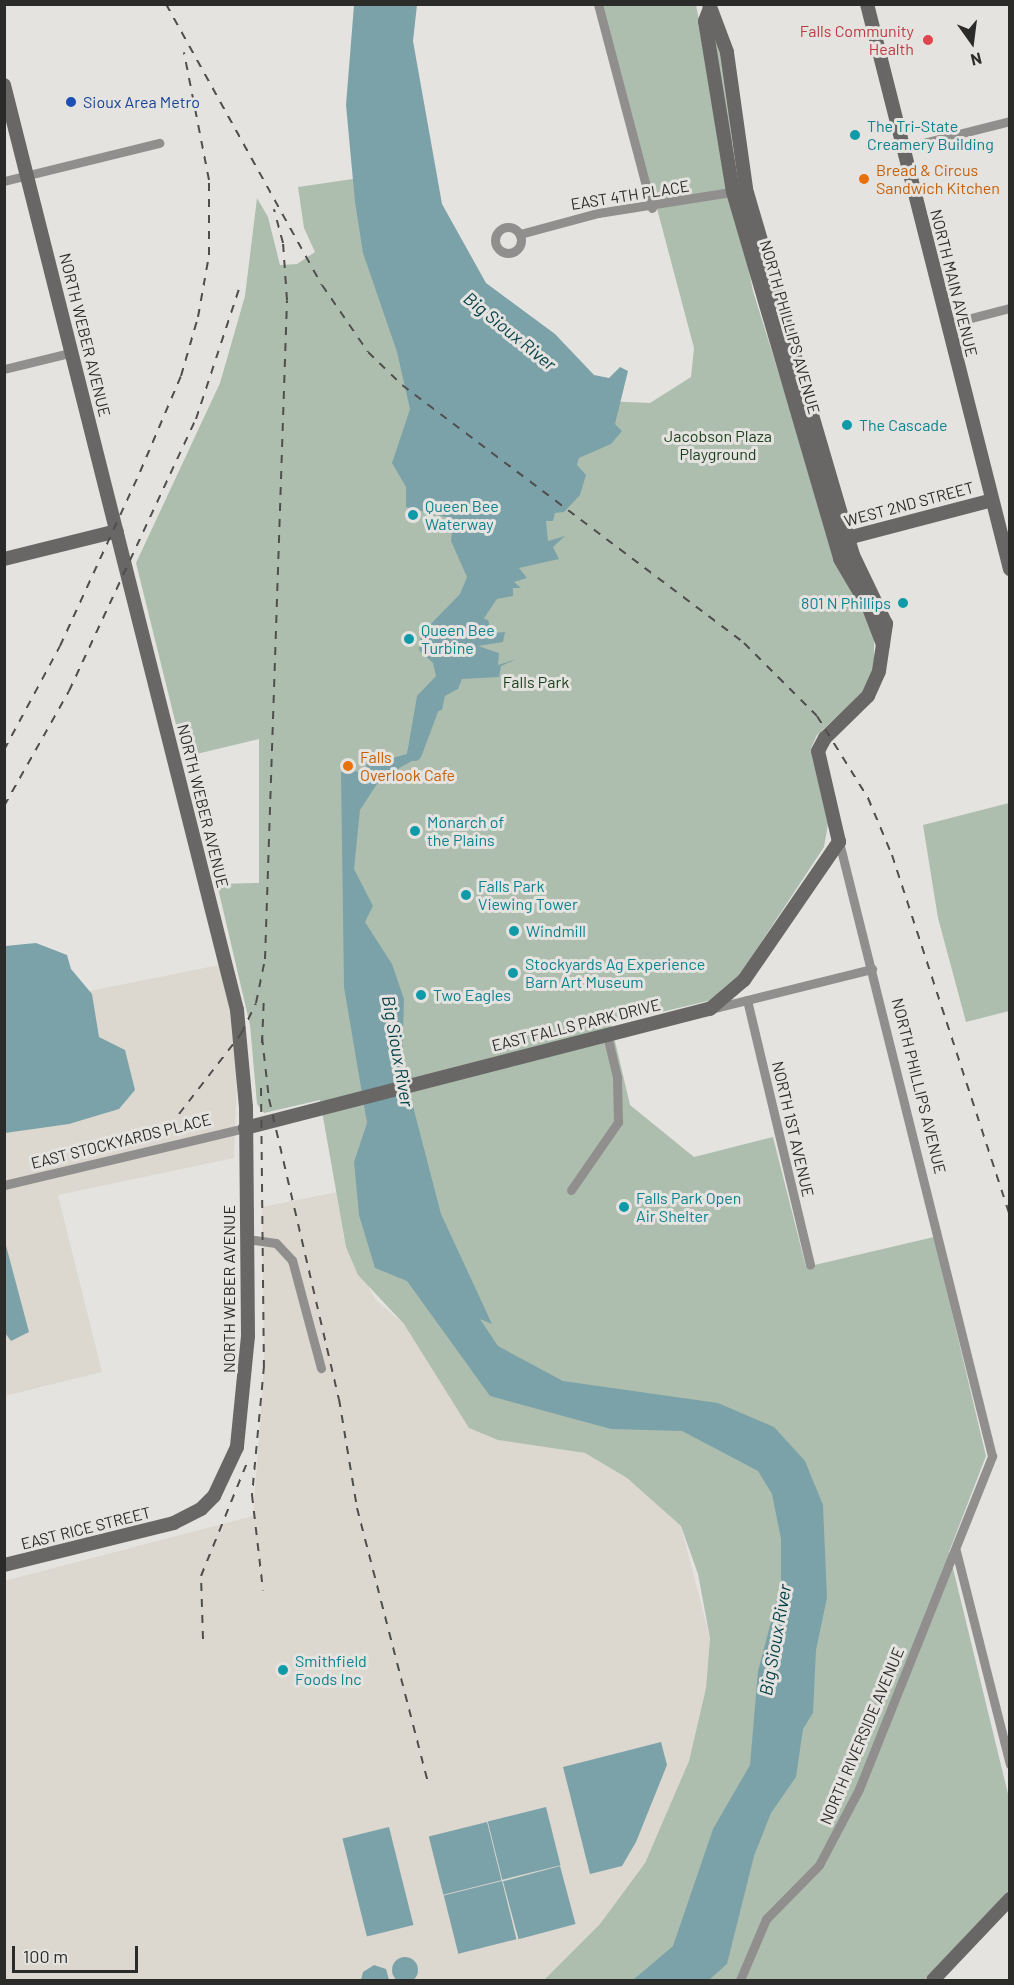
<!DOCTYPE html>
<style>
body{margin:0}
#map{position:relative;width:1014px;height:1985px;overflow:hidden;background:#e5e3e0;font-family:Barlow,sans-serif}
div>[style]{position:absolute}
[style*='--x']{left:calc(var(--x)*1px);top:calc(var(--y)*1px);width:calc(var(--w)*1px);rotate:calc(var(--a)*1deg)}
.built>*{inset:0;background:#dcd8cf}
.green>*{inset:0;background:#aebeae}
.water>*{inset:0;background:#7ca2a9;transform-origin:0 0}
.round{border-radius:50%}
.river>*{height:15px;margin:-7.5px;padding:0 7.5px;transform-origin:7.5px;border-radius:7.5px;background:#7ca2a9}
.street>*{height:9px;margin:-4.5px;padding:0 4.5px;transform-origin:4.5px;border-radius:4.5px;background:#908f8e}
.street>.ring{margin:-4.5px;padding:0;box-sizing:content-box;background:none;border:9px solid #908f8e;border-radius:50%}
.secondary>*{height:14px;margin:-7px;padding:0 7px;transform-origin:7px;border-radius:7px;background:#696766}
.rail>*{height:2px;margin-top:-1px;transform-origin:0;background:repeating-linear-gradient(90deg,#4f4e4d 0 8px,transparent 0 16px)}
.dots>*{width:16px;height:16px;translate:-50% -50%;box-sizing:border-box;border:3px solid #e5e3e0;border-radius:50%}
span{translate:-50% -50%;white-space:nowrap;text-align:center;line-height:1.15;-webkit-text-stroke:6px #e5e3e0;paint-order:stroke}
.health-label{font-size:16px;color:#be3a42}
.right{translate:-100% -50%;text-align:right}
.transit-label{font-size:16px;color:#164399}
.left{translate:0 -50%;text-align:left}
.culture-label{font-size:16px;color:#0d838f}
.food-label{font-size:16px;color:#c56008}
.street-label{font-size:16px;color:#2b2b2a}
.park-label{font-size:16px;color:#193d1b}
.water-label{font-size:18px;color:#003e46;font-style:italic}
.frame{position:absolute;inset:0;border:6px solid #2b2b2a;pointer-events:none}
.north{position:absolute;left:942px;top:12px;width:60px;height:60px;-webkit-text-stroke:4px #e5e3e0;paint-order:stroke;rotate:166deg;font-size:16px;font-weight:700;line-height:24px;text-align:center;color:#2b2b2a}
.north::after{content:'';display:block;margin:auto;width:21px;height:27px;background:#2b2b2a;clip-path:polygon(50% 0,100% 100%,50% 72%,0 100%)}
.scale{position:absolute;left:12px;top:1946px;width:126px;height:27px;box-sizing:border-box;border:3px solid #2b2b2a;border-top:0;padding-left:8px;font-size:18px;line-height:21px;white-space:nowrap;color:#2b2b2a;-webkit-text-stroke:4px #e5e3e0;paint-order:stroke}
</style>
<div id="map">
<div class="built">
<div style="clip-path:polygon(224px 964px,238px 1052px,234px 1158px,58px 1195px,102px 1372px,5px 1396px,4px 1123px,20px 1005px)"></div>
<div style="clip-path:polygon(337px 1192px,346px 1247px,376px 1300px,404px 1324px,498px 1440px,585px 1453px,627px 1478px,681px 1526px,710px 1638px,706px 1688px,689px 1761px,645px 1863px,600px 1924px,544px 1980px,5px 1980px,4px 1581px,253px 1516px,264px 1366px,262px 1207px)"></div>
</div>
<div class="green">
<div style="clip-path:polygon(603px 5px,696px 5px,753px 291px,839px 566px,863px 604px,874px 636px,874px 664px,865px 690px,817px 735px,811px 748px,828px 824px,824px 847px,733px 985px,712px 1000px,611px 1024px,630px 1105px,694px 1157px,773px 1137px,806px 1267px,934px 1237px,986px 1456px,949px 1552px,1009px 1798px,1010px 1889px,924px 1980px,544px 1980px,600px 1924px,645px 1863px,689px 1761px,706px 1688px,710px 1638px,698px 1574px,681px 1526px,627px 1478px,585px 1453px,498px 1440px,469px 1428px,404px 1324px,358px 1275px,346px 1247px,320px 1100px,264px 1113px,257px 1104px,250px 1025px,217px 884px,259px 883px,259px 739px,184px 757px,136px 563px,220px 383px,245px 296px,257px 198px,268px 217px,280px 265px,297px 264px,315px 252px,304px 228px,298px 187px,414px 170px,442px 252px,583px 400px,650px 403px,691px 377px,694px 348px)"></div>
<div style="clip-path:polygon(710px 24px,722px 51px,736px 177px)"></div>
<div style="clip-path:polygon(1009px 803px,1009px 1011px,966px 1022px,938px 918px,923px 825px)"></div>
</div>
<div class="water">
<div style="clip-path:polygon(354px 5px,417px 5px,413px 41px,442px 204px,486px 283px,555px 334px,594px 375px,609px 378px,620px 367px,628px 371px,615px 424px,622px 431px,611px 444px,579px 458px,577px 465px,586px 475px,580px 495px,564px 512px,555px 513px,553px 521px,546px 521px,548px 541px,565px 536px,553px 547px,559px 559px,519px 568px,527px 578px,514px 582px,521px 588px,513px 588px,513px 596px,476px 603px,478px 617px,488px 620px,492px 633px,505px 632px,503px 642px,478px 646px,499px 653px,498px 665px,517px 659px,501px 666px,499px 677px,462px 679px,458px 689px,445px 696px,442px 710px,424px 715px,417px 750px,421px 756px,381px 778px,360px 810px,354px 869px,373px 906px,365px 922px,392px 964px,404px 999px,402px 1064px,441px 1214px,492px 1324px,480px 1319px,498px 1346px,563px 1381px,718px 1403px,774px 1427px,805px 1461px,823px 1505px,827px 1598px,816px 1650px,813px 1713px,803px 1729px,796px 1777px,771px 1813px,754px 1856px,727px 1964px,709px 1980px,633px 1980px,673px 1946px,713px 1829px,750px 1765px,758px 1671px,781px 1584px,781px 1539px,772px 1494px,758px 1471px,682px 1431px,611px 1429px,490px 1396px,407px 1281px,375px 1268px,359px 1215px,354px 1162px,367px 1123px,344px 987px,341px 772px,366px 771px,367px 752px,385px 760px,407px 754px,417px 696px,436px 676px,433px 663px,419px 650px,421px 634px,460px 594px,467px 577px,451px 541px,453px 519px,406px 507px,406px 487px,392px 463px,410px 409px,397px 352px,363px 253px,355px 202px,346px 105px)"></div>
<div style="clip-path:polygon(36px 943px,67px 955px,71px 969px,92px 994px,99px 1037px,125px 1050px,135px 1090px,119px 1109px,69px 1124px,5px 1133px,5px 946px)"></div>
<div style="clip-path:polygon(4px 1238px,29px 1332px,11px 1341px,5px 1333px)"></div>
<div style="clip-path:polygon(661px 1742px,667px 1765px,636px 1842px,622px 1866px,590px 1874px,563px 1767px)"></div>
<div style="left:546px;top:1807px;width:60px;height:60px;rotate:76deg"></div>
<div style="left:487px;top:1822px;width:60px;height:60px;rotate:76deg"></div>
<div style="left:389px;top:1827px;width:101px;height:48px;rotate:76deg"></div>
<div style="left:560px;top:1866px;width:60px;height:59px;rotate:75deg"></div>
<div style="left:502px;top:1881px;width:60px;height:60px;rotate:76deg"></div>
<div class="round" style="left:392px;top:1957px;width:26px;height:26px"></div>
<div style="clip-path:polygon(374px 1965px,386px 1969px,389px 1980px,361px 1980px,363px 1972px)"></div>
</div>
<div class="river">
<div style="--x:467;--y:629;--w:50;--a:-56.3"></div>
<div style="--x:414;--y:753;--w:63;--a:-69.6"></div>
</div>
<div class="street">
<div style="--x:598;--y:4;--w:211;--a:75.2"></div>
<div style="--x:903;--y:148;--w:110;--a:-14.2"></div>
<div style="--x:4;--y:181;--w:160;--a:-13.8"></div>
<div class="ring" style="left:495px;top:227px;width:17px;height:17px"></div>
<div style="--x:520;--y:234;--w:81;--a:-15.1"></div>
<div style="--x:598;--y:213;--w:141;--a:-9"></div>
<div style="--x:948;--y:324;--w:64;--a:-14.5"></div>
<div style="--x:4;--y:369;--w:71;--a:-13.8"></div>
<div style="--x:747;--y:1000;--w:272;--a:76.6"></div>
<div style="--x:715;--y:1008;--w:162;--a:-14"></div>
<div style="--x:4;--y:1185;--w:248;--a:-13.3"></div>
<div style="--x:571;--y:1190;--w:83;--a:-55.3"></div>
<div style="--x:618;--y:1122;--w:45;--a:-91.3"></div>
<div style="--x:617;--y:1077;--w:43;--a:-103.4"></div>
<div style="--x:247;--y:1239;--w:29;--a:8"></div>
<div style="--x:276;--y:1243;--w:23;--a:47"></div>
<div style="--x:292;--y:1260;--w:112;--a:75"></div>
<div style="--x:956;--y:1551;--w:220;--a:75.8"></div>
<div style="--x:740;--y:1980;--w:66;--a:-66.9"></div>
<div style="--x:766;--y:1919;--w:76;--a:-45.5"></div>
<div style="--x:819;--y:1865;--w:86;--a:-62.2"></div>
<div style="--x:859;--y:1789;--w:359;--a:-68.2"></div>
<div style="--x:992;--y:1456;--w:633;--a:-103.99"></div>
</div>
<div class="secondary">
<div style="--x:867;--y:4;--w:583;--a:75.8"></div>
<div style="--x:710;--y:8;--w:14;--a:111"></div>
<div style="--x:705;--y:21;--w:173;--a:80.7"></div>
<div style="--x:733;--y:192;--w:382;--a:73.7"></div>
<div style="--x:840;--y:559;--w:57;--a:59.4"></div>
<div style="--x:869;--y:608;--w:39;--a:69"></div>
<div style="--x:4;--y:85;--w:954;--a:75.86"></div>
<div style="--x:237;--y:1010;--w:97;--a:84.7"></div>
<div style="--x:246;--y:1107;--w:229;--a:89.5"></div>
<div style="--x:248;--y:1336;--w:112;--a:95.7"></div>
<div style="--x:237;--y:1447;--w:54;--a:115.1"></div>
<div style="--x:214;--y:1496;--w:18;--a:135"></div>
<div style="--x:201;--y:1509;--w:30;--a:153"></div>
<div style="--x:174;--y:1523;--w:175;--a:166.1"></div>
<div style="--x:840;--y:540;--w:157;--a:-14.7"></div>
<div style="--x:4;--y:559;--w:116;--a:-13.9"></div>
<div style="--x:245;--y:1128;--w:480;--a:-14.4"></div>
<div style="--x:710;--y:1009;--w:45;--a:-40.5"></div>
<div style="--x:744;--y:980;--w:168;--a:-55.5"></div>
<div style="--x:839;--y:842;--w:93;--a:-103"></div>
<div style="--x:818;--y:751;--w:15;--a:-62"></div>
<div style="--x:825;--y:738;--w:60;--a:-44.3"></div>
<div style="--x:868;--y:696;--w:27;--a:-66"></div>
<div style="--x:879;--y:671;--w:48;--a:-81.5"></div>
<div style="--x:886;--y:624;--w:76;--a:-115.6"></div>
<div style="--x:853;--y:555;--w:382;--a:-106.3"></div>
<div style="--x:746;--y:188;--w:137;--a:-98"></div>
<div style="--x:727;--y:52;--w:51;--a:-110.6"></div>
<div style="--x:933;--y:1980;--w:112;--a:-46.5"></div>
</div>
<div class="rail">
<div style="--x:166;--y:4;--w:321;--a:61"></div>
<div style="--x:322;--y:285;--w:81;--a:55.5"></div>
<div style="--x:368;--y:352;--w:47;--a:44.1"></div>
<div style="--x:402;--y:385;--w:428;--a:37"></div>
<div style="--x:744;--y:643;--w:103;--a:45"></div>
<div style="--x:817;--y:716;--w:97;--a:58.1"></div>
<div style="--x:868;--y:798;--w:62;--a:67.2"></div>
<div style="--x:892;--y:855;--w:379;--a:71.9"></div>
<div style="--x:4;--y:750;--w:118;--a:-61.7"></div>
<div style="--x:60;--y:646;--w:192;--a:-65.3"></div>
<div style="--x:140;--y:472;--w:104;--a:-66.9"></div>
<div style="--x:181;--y:376;--w:61;--a:-73.9"></div>
<div style="--x:198;--y:317;--w:63;--a:-79.9"></div>
<div style="--x:209;--y:255;--w:75;--a:-90"></div>
<div style="--x:209;--y:180;--w:130;--a:-101.1"></div>
<div style="--x:4;--y:806;--w:132;--a:-60.5"></div>
<div style="--x:69;--y:691;--w:300;--a:-65"></div>
<div style="--x:196;--y:419;--w:137;--a:-71.7"></div>
<div style="--x:262;--y:1037;--w:62;--a:83.6"></div>
<div style="--x:269;--y:1099;--w:308;--a:76.9"></div>
<div style="--x:339;--y:1399;--w:110;--a:80.6"></div>
<div style="--x:357;--y:1508;--w:284;--a:75.5"></div>
<div style="--x:262;--y:1043;--w:48;--a:-87.6"></div>
<div style="--x:261;--y:1088;--w:278;--a:89.4"></div>
<div style="--x:264;--y:1366;--w:130;--a:95.3"></div>
<div style="--x:252;--y:1495;--w:96;--a:83.4"></div>
<div style="--x:179;--y:1114;--w:101;--a:-52.2"></div>
<div style="--x:241;--y:1034;--w:34;--a:-64"></div>
<div style="--x:256;--y:1003;--w:45;--a:-78.4"></div>
<div style="--x:265;--y:959;--w:659;--a:-88.09"></div>
<div style="--x:287;--y:300;--w:57;--a:-94"></div>
<div style="--x:283;--y:243;--w:35;--a:-105"></div>
<div style="--x:203;--y:1639;--w:63;--a:-91.8"></div>
<div style="--x:201;--y:1576;--w:127;--a:-67.9"></div>
</div>
<div class="dots">
<div style="left:928px;top:40px;background:#e0444e"></div>
<div style="left:71px;top:102px;background:#1a4fb4"></div>
<div style="left:855px;top:135px;background:#0f9aa8"></div>
<div style="left:864px;top:179px;background:#e8710a"></div>
<div style="left:847px;top:425px;background:#0f9aa8"></div>
<div style="left:413px;top:515px;background:#0f9aa8"></div>
<div style="left:903px;top:603px;background:#0f9aa8"></div>
<div style="left:409px;top:639px;background:#0f9aa8"></div>
<div style="left:348px;top:766px;background:#e8710a"></div>
<div style="left:415px;top:831px;background:#0f9aa8"></div>
<div style="left:466px;top:895px;background:#0f9aa8"></div>
<div style="left:514px;top:931px;background:#0f9aa8"></div>
<div style="left:513px;top:973px;background:#0f9aa8"></div>
<div style="left:421px;top:995px;background:#0f9aa8"></div>
<div style="left:624px;top:1207px;background:#0f9aa8"></div>
<div style="left:283px;top:1670px;background:#0f9aa8"></div>
</div>
<div class="health-label">
<span class="right" style="left:914px;top:40px">Falls Community<br>Health</span>
</div>
<div class="transit-label">
<span class="left" style="left:83px;top:102px">Sioux Area Metro</span>
</div>
<div class="culture-label">
<span class="left" style="left:867px;top:135px">The Tri-State<br>Creamery Building</span>
<span class="left" style="left:859px;top:425px">The Cascade</span>
<span class="left" style="left:425px;top:515px">Queen Bee<br>Waterway</span>
<span class="right" style="left:891px;top:603px">801 N Phillips</span>
<span class="left" style="left:421px;top:639px">Queen Bee<br>Turbine</span>
<span class="left" style="left:427px;top:831px">Monarch of<br>the Plains</span>
<span class="left" style="left:478px;top:895px">Falls Park<br>Viewing Tower</span>
<span class="left" style="left:526px;top:931px">Windmill</span>
<span class="left" style="left:525px;top:973px">Stockyards Ag Experience<br>Barn Art Museum</span>
<span class="left" style="left:433px;top:995px">Two Eagles</span>
<span class="left" style="left:636px;top:1207px">Falls Park Open<br>Air Shelter</span>
<span class="left" style="left:295px;top:1670px">Smithfield<br>Foods Inc</span>
</div>
<div class="food-label">
<span class="left" style="left:876px;top:179px">Bread &amp; Circus<br>Sandwich Kitchen</span>
<span class="left" style="left:360px;top:766px">Falls<br>Overlook Cafe</span>
</div>
<div class="street-label">
<span style="left:630px;top:195px;rotate:-9deg">EAST 4TH PLACE</span>
<span style="left:954px;top:283px;rotate:76deg">NORTH MAIN AVENUE</span>
<span style="left:790px;top:327px;rotate:74deg">NORTH PHILLIPS AVENUE</span>
<span style="left:85px;top:335px;rotate:76deg">NORTH WEBER AVENUE</span>
<span style="left:909px;top:504px;rotate:-15deg">WEST 2ND STREET</span>
<span style="left:203px;top:806px;rotate:76deg">NORTH WEBER AVENUE</span>
<span style="left:576px;top:1025px;rotate:-14deg">EAST FALLS PARK DRIVE</span>
<span style="left:919px;top:1086px;rotate:76deg">NORTH PHILLIPS AVENUE</span>
<span style="left:793px;top:1129px;rotate:77deg">NORTH 1ST AVENUE</span>
<span style="left:121px;top:1141px;rotate:-14deg">EAST STOCKYARDS PLACE</span>
<span style="left:229px;top:1289px;rotate:-90deg">NORTH WEBER AVENUE</span>
<span style="left:86px;top:1528px;rotate:-14deg">EAST RICE STREET</span>
<span style="left:862px;top:1736px;rotate:-67deg">NORTH RIVERSIDE AVENUE</span>
</div>
<div class="park-label">
<span style="left:718px;top:445px">Jacobson Plaza<br>Playground</span>
<span style="left:536px;top:682px">Falls Park</span>
</div>
<div class="water-label">
<span style="left:510px;top:331px;rotate:39deg">Big Sioux River</span>
<span style="left:398px;top:1051px;rotate:80deg">Big Sioux River</span>
<span style="left:775px;top:1640px;rotate:-80deg">Big Sioux River</span>
</div>
<div class="frame"></div>
<div class="north">N</div>
<div class="scale">100 m</div>
</div>
